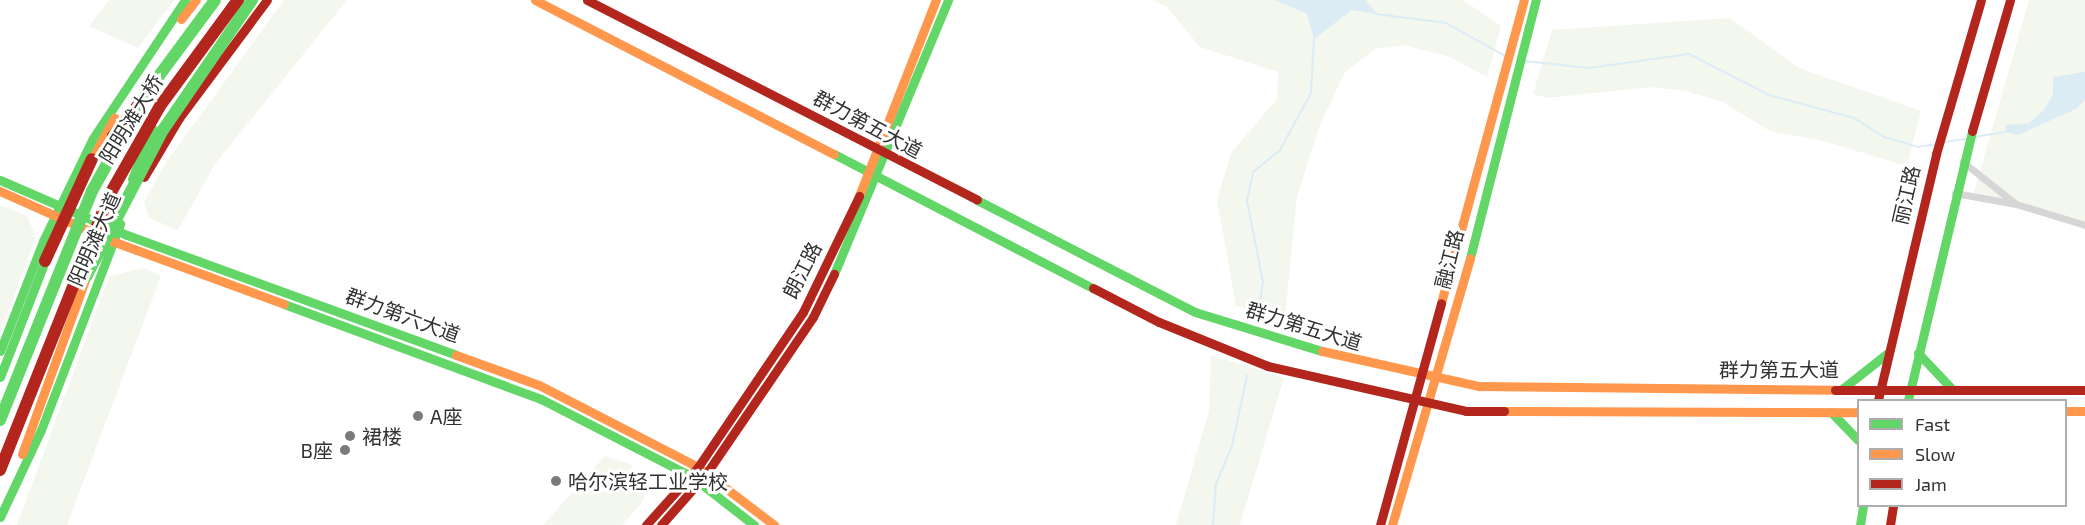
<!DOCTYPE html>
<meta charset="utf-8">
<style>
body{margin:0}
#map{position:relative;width:2085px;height:525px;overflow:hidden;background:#fff;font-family:"Exo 2","Noto Sans SC",sans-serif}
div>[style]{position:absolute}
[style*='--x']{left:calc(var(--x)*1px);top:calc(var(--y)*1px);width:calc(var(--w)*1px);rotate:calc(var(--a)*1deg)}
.green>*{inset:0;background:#f3f7ee}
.water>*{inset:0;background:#dbecf5}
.stream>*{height:2px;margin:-1px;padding:0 1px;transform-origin:1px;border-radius:1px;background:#dbecf5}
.street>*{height:7px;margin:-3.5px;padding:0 3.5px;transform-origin:3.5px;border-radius:3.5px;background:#d6d6d6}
.fast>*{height:9px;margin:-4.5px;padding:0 4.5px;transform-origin:4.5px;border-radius:4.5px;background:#63d668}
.slow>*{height:9px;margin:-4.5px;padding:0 4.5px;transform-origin:4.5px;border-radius:4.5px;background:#ff974d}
.jam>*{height:9px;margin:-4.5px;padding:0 4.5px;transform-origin:4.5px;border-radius:4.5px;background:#b3261e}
.fast-bridge>*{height:12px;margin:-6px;padding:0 6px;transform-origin:6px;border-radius:6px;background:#63d668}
.jam-bridge>*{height:12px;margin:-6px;padding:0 6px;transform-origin:6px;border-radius:6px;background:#b3261e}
.dots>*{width:16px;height:16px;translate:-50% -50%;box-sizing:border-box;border:3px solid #fff;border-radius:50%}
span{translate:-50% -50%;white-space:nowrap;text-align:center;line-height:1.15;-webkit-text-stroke:6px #fff;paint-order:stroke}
.street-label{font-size:20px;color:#323232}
.poi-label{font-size:20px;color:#323232}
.left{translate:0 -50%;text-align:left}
.right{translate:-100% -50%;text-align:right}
.legend{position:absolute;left:1857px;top:399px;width:210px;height:108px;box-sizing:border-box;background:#fff;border:2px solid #adadad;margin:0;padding:8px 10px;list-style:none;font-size:18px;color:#323232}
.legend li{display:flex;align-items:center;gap:12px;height:30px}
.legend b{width:30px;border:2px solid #adadad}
</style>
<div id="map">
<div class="green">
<div style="clip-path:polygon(109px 0,174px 0,138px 48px,89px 26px)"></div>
<div style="clip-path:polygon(284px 0,347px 0,215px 164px,178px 230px,149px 218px,144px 202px,165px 164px)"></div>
<div style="clip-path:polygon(1153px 0,1463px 0,1501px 26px,1487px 77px,1450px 57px,1403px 45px,1375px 49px,1345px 72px,1320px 125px,1297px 196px,1285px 317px,1236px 306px,1217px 200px,1231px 153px,1277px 99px,1278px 72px,1200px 47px,1166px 6px)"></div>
<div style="clip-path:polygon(2029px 0,2085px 0,2085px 222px,1972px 199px)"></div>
<div style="clip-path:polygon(1730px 18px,1799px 68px,1921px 111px,1907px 166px,1823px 141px,1770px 131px,1721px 101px,1685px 91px,1650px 87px,1548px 98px,1533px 94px,1552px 30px)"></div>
<div style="clip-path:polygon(0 205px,27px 216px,36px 237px,0 334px)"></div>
<div style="clip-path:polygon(144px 268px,161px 276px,67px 525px,17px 525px,109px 276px)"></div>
<div style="clip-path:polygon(1211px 355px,1284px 378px,1240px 525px,1176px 525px,1209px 411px)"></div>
<div style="clip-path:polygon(605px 456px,630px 464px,644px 487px,644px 500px,622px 525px,543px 525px)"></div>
</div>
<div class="water">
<div style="clip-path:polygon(1275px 0,1366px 0,1377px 14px,1352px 10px,1314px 39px,1307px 14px)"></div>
<div style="clip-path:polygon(2085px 72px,2085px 100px,2076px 109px,2018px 135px,2005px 132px,2006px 125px,2029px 123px,2043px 111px,2053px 94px,2053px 77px)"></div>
</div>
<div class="stream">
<div style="--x:1376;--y:14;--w:71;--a:7.3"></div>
<div style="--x:1446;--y:23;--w:68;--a:29.2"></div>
<div style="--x:1525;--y:61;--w:64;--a:6.2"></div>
<div style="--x:1589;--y:68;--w:101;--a:-8"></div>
<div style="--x:1689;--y:54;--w:90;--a:27.1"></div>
<div style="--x:1769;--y:95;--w:88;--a:15.1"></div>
<div style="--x:1854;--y:118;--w:36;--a:32"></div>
<div style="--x:1884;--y:137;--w:35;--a:16"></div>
<div style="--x:1918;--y:147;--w:18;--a:-9"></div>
<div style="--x:1974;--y:137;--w:33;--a:-9"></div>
<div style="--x:1944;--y:142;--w:21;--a:-8"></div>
<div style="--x:1259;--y:309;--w:27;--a:-82"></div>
<div style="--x:1263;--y:282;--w:83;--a:-101.2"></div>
<div style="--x:1247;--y:201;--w:30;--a:-78"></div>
<div style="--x:1253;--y:172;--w:35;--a:-39"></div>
<div style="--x:1280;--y:150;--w:65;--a:-61.5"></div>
<div style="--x:1311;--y:93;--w:55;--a:-86.9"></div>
<div style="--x:1213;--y:525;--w:41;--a:-85.8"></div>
<div style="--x:1216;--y:484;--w:41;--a:-67.2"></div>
<div style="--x:1232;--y:446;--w:72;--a:-77.9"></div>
</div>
<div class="street">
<div style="--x:1955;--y:193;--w:62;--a:10.2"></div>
<div style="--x:2016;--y:204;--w:68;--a:-141.6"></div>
<div style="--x:2016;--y:204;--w:72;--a:16.9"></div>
</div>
<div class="fast">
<div style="--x:834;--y:154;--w:292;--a:27.4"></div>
<div style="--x:132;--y:179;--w:55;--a:-68.6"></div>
<div style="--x:0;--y:180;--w:138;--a:23.4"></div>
<div style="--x:127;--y:235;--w:350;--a:20"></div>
<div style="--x:977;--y:200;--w:245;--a:27.2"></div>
<div style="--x:1195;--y:312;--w:133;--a:17.1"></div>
<div style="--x:1470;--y:258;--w:266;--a:-75.7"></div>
<div style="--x:834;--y:274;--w:297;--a:-67.4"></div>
<div style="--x:284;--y:304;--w:274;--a:20.3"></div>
<div style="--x:541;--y:399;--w:169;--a:27.2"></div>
<div style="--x:691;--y:476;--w:80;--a:37.9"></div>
<div style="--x:0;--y:351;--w:118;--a:-68.6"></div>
<div style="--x:43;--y:241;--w:114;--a:-64.1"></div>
<div style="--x:93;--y:138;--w:166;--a:-56.3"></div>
<div style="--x:1918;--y:353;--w:48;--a:46.7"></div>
<div style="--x:0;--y:377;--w:124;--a:-68.8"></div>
<div style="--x:1842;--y:389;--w:60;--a:-38.2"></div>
<div style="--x:1908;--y:400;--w:277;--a:-76.6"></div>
<div style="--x:1831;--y:412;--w:39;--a:46"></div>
<div style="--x:0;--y:517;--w:96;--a:-64.8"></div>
<div style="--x:41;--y:430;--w:221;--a:-69"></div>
<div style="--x:1860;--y:525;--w:19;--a:-81"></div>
</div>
<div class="slow">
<div style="--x:535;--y:0;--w:336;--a:27.3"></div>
<div style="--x:181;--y:19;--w:24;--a:-52"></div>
<div style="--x:92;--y:159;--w:47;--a:-61.8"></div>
<div style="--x:0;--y:191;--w:123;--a:24.1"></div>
<div style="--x:112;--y:241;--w:183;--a:20.1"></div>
<div style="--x:859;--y:196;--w:211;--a:-68.6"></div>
<div style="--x:1441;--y:303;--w:314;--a:-74.7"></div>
<div style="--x:1322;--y:351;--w:161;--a:12.6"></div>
<div style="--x:1479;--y:386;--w:356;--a:0.6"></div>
<div style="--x:456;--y:355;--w:88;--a:19.9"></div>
<div style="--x:539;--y:385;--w:179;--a:27.3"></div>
<div style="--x:698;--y:467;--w:96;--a:37.3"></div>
<div style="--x:1504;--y:411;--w:354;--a:0.2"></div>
<div style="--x:2066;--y:411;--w:19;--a:0"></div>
<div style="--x:22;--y:454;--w:188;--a:-70.1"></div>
<div style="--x:1392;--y:525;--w:278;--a:-73.7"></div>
</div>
<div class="jam">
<div style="--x:587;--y:0;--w:438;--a:27.1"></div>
<div style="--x:1972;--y:131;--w:136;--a:-73.8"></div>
<div style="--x:111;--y:135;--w:40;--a:-51"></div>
<div style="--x:144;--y:177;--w:69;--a:-59.3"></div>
<div style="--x:179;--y:118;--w:147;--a:-53.3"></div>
<div style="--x:1093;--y:288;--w:74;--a:27.3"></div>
<div style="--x:1159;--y:322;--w:118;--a:22"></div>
<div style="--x:1268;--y:366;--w:203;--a:12.8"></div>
<div style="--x:1466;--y:411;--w:38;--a:0"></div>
<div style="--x:1835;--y:390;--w:250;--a:0"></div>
<div style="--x:1878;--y:400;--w:253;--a:-76.7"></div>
<div style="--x:1936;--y:154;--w:160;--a:-73.7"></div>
<div style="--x:646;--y:525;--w:78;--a:-48.1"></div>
<div style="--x:698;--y:467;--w:187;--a:-55.9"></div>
<div style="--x:803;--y:312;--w:129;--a:-64.2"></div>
<div style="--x:661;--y:525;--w:68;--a:-48.6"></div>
<div style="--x:706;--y:474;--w:190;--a:-55.7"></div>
<div style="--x:813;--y:317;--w:48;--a:-64"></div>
<div style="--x:1380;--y:525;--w:230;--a:-74.6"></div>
<div style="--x:1890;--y:525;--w:19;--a:-81"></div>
</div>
<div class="fast-bridge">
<div style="--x:86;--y:277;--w:166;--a:-62.4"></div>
<div style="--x:163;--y:130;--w:158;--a:-55.6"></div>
<div style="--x:0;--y:420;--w:247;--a:-68.1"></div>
<div style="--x:92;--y:191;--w:113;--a:-60.9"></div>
<div style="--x:147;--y:92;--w:114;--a:-53.5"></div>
</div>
<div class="jam-bridge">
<div style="--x:45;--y:261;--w:112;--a:-65.3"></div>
<div style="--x:0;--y:470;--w:297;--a:-68.3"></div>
<div style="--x:110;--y:194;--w:101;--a:-60.4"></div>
<div style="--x:160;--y:106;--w:132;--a:-53.7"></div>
</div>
<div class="dots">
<div style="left:418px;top:416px;background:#7a7a7a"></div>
<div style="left:350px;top:436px;background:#7a7a7a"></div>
<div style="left:345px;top:450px;background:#7a7a7a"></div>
<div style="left:556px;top:481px;background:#7a7a7a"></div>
</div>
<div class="street-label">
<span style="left:131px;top:119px;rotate:-58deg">阳明滩大桥</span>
<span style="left:868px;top:124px;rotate:28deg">群力第五大道</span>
<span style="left:1906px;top:195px;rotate:-77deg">丽江路</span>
<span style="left:94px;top:239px;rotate:-66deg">阳明滩大道</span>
<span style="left:1449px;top:259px;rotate:-76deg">融江路</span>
<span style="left:802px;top:270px;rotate:-63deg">朗江路</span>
<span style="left:403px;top:315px;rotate:20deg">群力第六大道</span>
<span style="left:1304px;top:326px;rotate:17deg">群力第五大道</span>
<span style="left:1779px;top:369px">群力第五大道</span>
</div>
<div class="poi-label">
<span class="left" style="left:430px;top:416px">A座</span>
<span class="left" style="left:362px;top:436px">裙楼</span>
<span class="right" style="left:333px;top:450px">B座</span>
<span class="left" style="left:568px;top:481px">哈尔滨轻工业学校</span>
</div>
<ul class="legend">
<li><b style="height:8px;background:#63d668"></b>Fast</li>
<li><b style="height:8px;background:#ff974d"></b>Slow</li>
<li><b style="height:8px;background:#b3261e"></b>Jam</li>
</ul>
</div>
